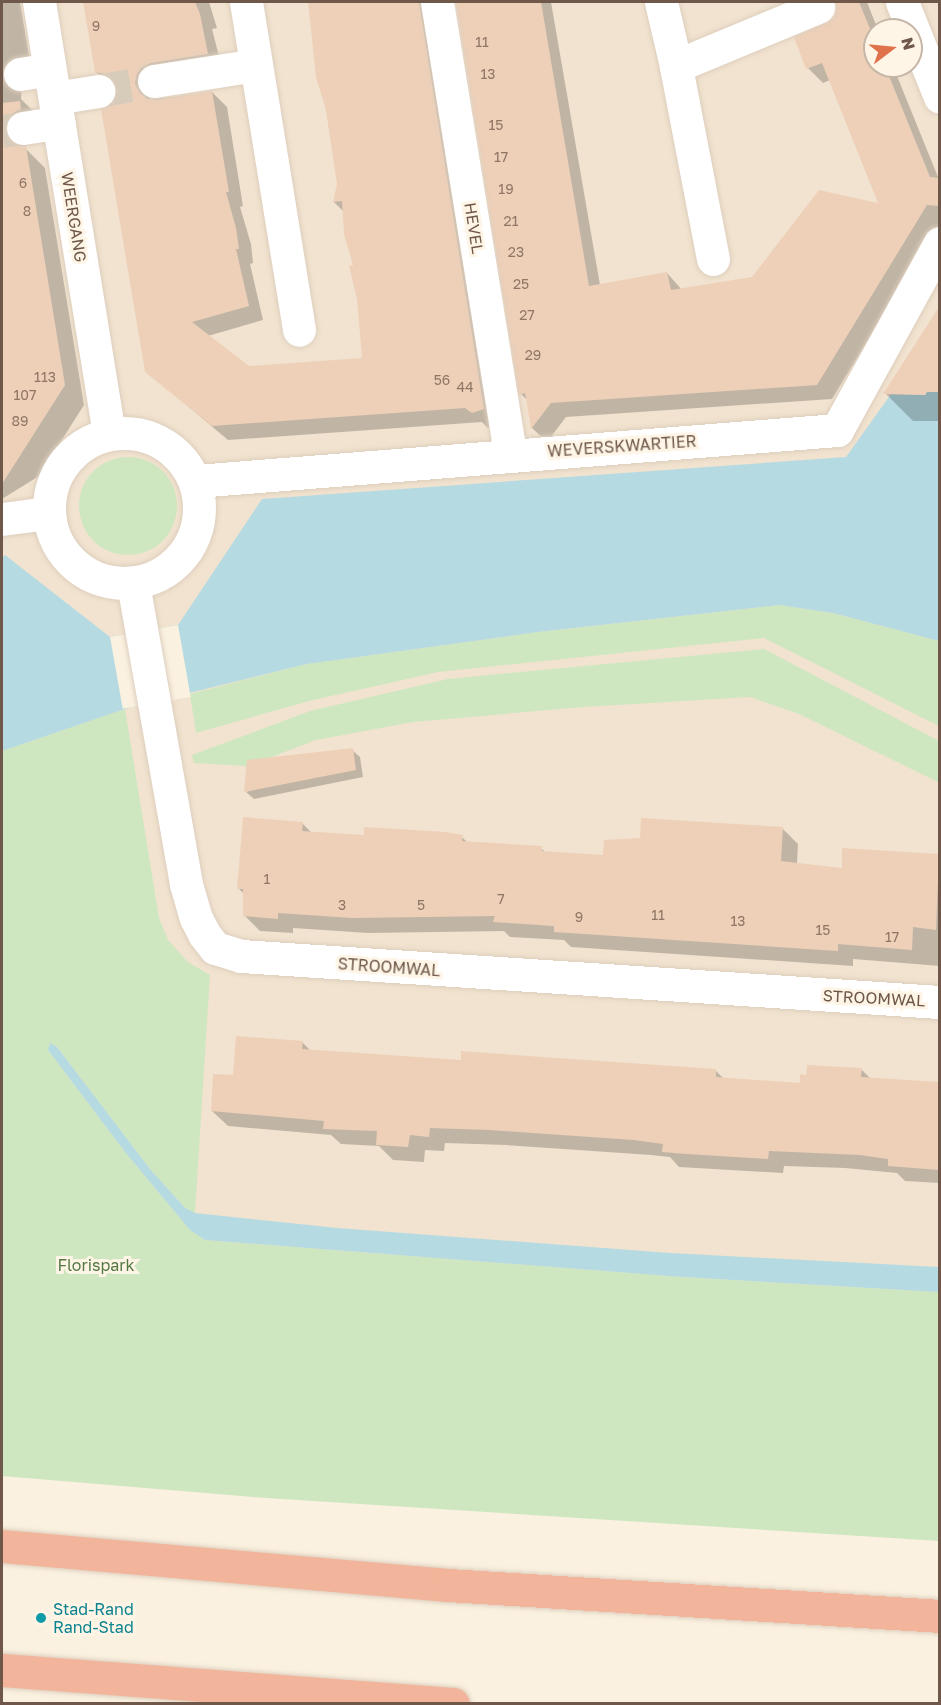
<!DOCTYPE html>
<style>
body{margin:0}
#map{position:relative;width:941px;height:1705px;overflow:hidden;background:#faf1e0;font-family:"Golos Text",sans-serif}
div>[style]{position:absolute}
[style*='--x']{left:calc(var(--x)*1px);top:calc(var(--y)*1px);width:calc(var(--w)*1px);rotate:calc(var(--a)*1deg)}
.residential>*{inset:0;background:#f1e3cf}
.green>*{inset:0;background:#cee7c0}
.round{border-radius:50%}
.water>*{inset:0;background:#b6dae2}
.pier>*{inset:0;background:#faf1e0;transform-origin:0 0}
.shadow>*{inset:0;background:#0003}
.building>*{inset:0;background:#eed0b9}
.minor-tunnel>*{height:33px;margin-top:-16.5px;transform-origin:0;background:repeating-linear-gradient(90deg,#d7cbba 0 33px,transparent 0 49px)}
.roads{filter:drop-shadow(0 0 2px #decebd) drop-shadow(0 0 2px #decebd)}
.minor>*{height:33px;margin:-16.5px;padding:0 16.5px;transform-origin:16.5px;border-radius:16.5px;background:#fff}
.minor>.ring{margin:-16.5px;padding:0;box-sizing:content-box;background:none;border:33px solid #fff;border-radius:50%}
.highway>*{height:33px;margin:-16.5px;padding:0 16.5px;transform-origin:16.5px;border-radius:16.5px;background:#f2b49a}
.dots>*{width:16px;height:16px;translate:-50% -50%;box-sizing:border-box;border:3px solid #fef5e6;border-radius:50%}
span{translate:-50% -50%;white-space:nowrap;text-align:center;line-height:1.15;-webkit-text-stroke:6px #fef5e6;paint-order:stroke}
.number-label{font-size:14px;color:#8f7665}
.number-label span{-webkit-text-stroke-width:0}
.street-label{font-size:16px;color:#6f5849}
.park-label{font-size:16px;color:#537a45}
.culture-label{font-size:16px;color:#0d838f}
.left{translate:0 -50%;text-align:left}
.frame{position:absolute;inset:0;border:3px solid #6f5849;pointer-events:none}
.north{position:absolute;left:863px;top:18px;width:60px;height:60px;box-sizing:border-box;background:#fef5e6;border:2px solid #c5b6a7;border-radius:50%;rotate:74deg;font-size:16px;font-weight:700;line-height:24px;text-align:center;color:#6f5849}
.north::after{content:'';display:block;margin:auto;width:21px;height:27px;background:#df714b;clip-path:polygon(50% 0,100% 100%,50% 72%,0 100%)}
</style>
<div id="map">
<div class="residential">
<div style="clip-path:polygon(evenodd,2px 2px,939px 2px,939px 1367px,2px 1340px,2px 2px,875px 30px,911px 30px,911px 66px,875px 66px,875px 30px)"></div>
</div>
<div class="green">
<div class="round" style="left:79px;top:457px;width:98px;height:98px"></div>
<div style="clip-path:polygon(779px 605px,833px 613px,939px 641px,939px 726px,764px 638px,438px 672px,309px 701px,196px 733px,190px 694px,307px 664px,538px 632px)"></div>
<div style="clip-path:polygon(764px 649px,939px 741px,940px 783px,799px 714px,750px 697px,583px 707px,413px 722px,316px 740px,248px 766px,194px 763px,192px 755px,310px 711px,448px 679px)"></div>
<div style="clip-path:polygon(125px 709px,159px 918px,168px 940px,188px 962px,210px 975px,195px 1213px,185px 1208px,150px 1169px,57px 1047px,48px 1050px,125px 1152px,190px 1230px,205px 1240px,682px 1277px,939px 1292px,939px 1541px,266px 1498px,2px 1476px,2px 751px)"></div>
</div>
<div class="water">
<div style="clip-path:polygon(927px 392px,939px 392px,939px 641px,833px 613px,779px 605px,538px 632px,307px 664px,125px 709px,2px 751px,2px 558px,5px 555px,110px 637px,178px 625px,262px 499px,846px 457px,891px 394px,925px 395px)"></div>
<div style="clip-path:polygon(50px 1043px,57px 1047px,150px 1169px,185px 1208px,195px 1213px,337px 1228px,670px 1253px,939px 1267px,939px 1292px,682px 1277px,205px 1240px,190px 1230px,125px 1152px,48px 1050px)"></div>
</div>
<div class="pier">
<div style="left:178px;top:625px;width:73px;height:69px;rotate:80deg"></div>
</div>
<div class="shadow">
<div style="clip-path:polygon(2px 2px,20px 2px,33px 78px,22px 87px,21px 99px,37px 115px,25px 148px,45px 168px,84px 405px,39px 476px,2px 499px)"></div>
<div style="clip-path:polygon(85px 2px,209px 2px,217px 28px,212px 29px,222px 68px,151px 89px,150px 100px,212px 92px,227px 107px,243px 206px,240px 207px,251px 244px,253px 263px,250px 264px,263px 320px,208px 336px,248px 368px,364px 359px,355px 266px,344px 212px,334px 202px,338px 184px,309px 2px,441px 2px,498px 424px,488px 428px,482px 422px,228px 440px,146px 371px,110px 107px,117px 99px,118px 88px,112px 87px,96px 72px)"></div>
<div style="clip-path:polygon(457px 2px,551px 2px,600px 285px,667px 273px,682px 290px,752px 278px,881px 205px,830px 80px,823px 83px,808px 68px,834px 20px,838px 10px,837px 3px,812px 10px,803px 2px,867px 2px,878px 30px,875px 30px,875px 66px,893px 66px,940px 182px,940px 223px,832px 399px,566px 417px,547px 442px,532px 428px,528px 401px,521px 394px)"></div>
<div style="clip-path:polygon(940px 309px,940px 421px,913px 421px,885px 393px)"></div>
<div style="clip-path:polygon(352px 750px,360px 757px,363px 777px,254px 799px,246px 792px)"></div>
<div style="clip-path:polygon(302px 823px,312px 833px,365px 837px,462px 837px,468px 843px,541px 848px,546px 853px,605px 857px,783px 829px,798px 844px,797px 864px,843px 869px,844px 849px,940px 856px,940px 966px,853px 959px,853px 966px,571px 947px,564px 940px,510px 937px,504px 931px,368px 933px,293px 928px,293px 933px,260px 931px,245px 916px,244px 894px,238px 888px)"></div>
<div style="clip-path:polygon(302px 1042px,311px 1051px,462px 1062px,716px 1071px,724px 1079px,801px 1085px,862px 1070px,871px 1079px,940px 1084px,940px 1183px,905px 1181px,897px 1173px,845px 1168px,784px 1166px,783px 1173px,679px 1167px,670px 1157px,651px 1155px,506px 1145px,445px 1143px,444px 1151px,425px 1150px,424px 1162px,393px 1160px,379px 1146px,341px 1144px,331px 1135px,228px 1126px,212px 1111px,234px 1077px)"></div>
</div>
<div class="building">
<div style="clip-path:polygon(83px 2px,195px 2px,200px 14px,208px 54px,151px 63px,142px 67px,137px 74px,135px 83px,140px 93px,148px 99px,156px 100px,212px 91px,229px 192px,226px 192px,236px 228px,239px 249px,236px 249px,249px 306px,192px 322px,249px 366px,362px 358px,357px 299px,349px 266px,353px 265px,344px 234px,342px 201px,333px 202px,337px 184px,326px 110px,316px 77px,308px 2px,419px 2px,484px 409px,472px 413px,465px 408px,212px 426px,145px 372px,101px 109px,109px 106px,115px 98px,116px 87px,112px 79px,105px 74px,95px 72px)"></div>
<div style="clip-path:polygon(456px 2px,541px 2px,589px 286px,667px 272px,671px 290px,752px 277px,819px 190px,878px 203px,822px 63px,806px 69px,794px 37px,832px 19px,836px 10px,836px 2px,859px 2px,875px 41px,875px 66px,885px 66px,930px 177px,939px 178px,939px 206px,927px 205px,817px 385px,551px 403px,531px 429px,525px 393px,519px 395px)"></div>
<div style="clip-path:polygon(20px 101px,21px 109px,11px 114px,6px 121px,4px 130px,9px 140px,17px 146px,26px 146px,65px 385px,2px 484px,2px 103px)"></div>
<div style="clip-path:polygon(939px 307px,939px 392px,927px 392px,925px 395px,883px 394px)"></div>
<div style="clip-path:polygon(353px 748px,356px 770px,244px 792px,247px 760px)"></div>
<div style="clip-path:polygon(243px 817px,303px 822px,302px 831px,364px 835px,364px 827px,446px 832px,463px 835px,462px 841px,542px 846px,542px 851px,603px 855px,604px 840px,640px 838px,641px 818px,783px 827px,781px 861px,842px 868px,842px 848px,939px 854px,936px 930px,913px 927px,912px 950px,838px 944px,838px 951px,554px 932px,554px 926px,493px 922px,495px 916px,352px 918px,278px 913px,278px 919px,243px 916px,243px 889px,237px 889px)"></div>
<div style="clip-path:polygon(236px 1036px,303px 1041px,302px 1049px,461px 1060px,461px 1051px,557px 1058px,716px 1069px,716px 1077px,800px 1083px,800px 1074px,806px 1075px,807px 1065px,862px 1068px,861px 1077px,939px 1082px,939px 1170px,888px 1166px,888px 1159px,860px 1155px,769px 1151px,768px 1159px,687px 1154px,662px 1152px,663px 1144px,634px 1140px,490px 1130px,430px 1128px,429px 1137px,410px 1135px,408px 1147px,376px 1145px,377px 1131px,323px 1129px,324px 1121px,211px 1111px,213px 1074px,233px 1075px)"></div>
</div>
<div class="minor-tunnel">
<div style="--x:98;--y:91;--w:57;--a:-10.1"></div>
<div style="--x:2;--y:131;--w:21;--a:-8"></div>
</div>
<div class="roads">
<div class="minor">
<div style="--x:39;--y:2;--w:436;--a:80.8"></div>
<div style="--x:246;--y:2;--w:332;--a:80.8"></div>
<div style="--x:437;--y:2;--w:459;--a:80.8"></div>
<div style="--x:661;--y:2;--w:66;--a:76.8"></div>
<div style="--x:902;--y:2;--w:102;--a:68.2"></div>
<div style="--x:20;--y:74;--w:30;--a:-9"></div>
<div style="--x:154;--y:81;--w:103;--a:-8.9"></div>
<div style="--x:55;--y:98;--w:44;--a:-9.2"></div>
<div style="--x:23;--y:128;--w:36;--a:-9"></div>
<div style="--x:713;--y:259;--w:197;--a:-100.9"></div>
<div style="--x:676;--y:66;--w:154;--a:-22.6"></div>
<div class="ring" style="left:49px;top:433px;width:117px;height:117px"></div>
<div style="--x:196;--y:481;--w:643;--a:-4.55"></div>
<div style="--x:837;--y:430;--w:213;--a:-61.2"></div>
<div style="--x:2;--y:519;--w:45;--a:-7.6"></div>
<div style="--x:133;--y:583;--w:306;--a:80"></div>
<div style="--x:186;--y:884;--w:35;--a:74"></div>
<div style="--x:196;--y:918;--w:18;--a:63"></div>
<div style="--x:204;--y:934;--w:18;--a:52"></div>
<div style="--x:215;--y:948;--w:27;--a:17"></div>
<div style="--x:241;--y:956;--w:701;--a:3.77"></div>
</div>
<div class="highway">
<div style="--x:2;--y:1546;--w:448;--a:5"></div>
<div style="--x:448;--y:1585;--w:493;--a:3.6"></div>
<div style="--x:2;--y:1670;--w:452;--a:4.3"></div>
</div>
</div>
<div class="dots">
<div style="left:41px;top:1618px;background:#0f9aa8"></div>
</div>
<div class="number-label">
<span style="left:96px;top:26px">9</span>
<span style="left:482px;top:42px">11</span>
<span style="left:488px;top:74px">13</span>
<span style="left:496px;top:125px">15</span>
<span style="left:501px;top:157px">17</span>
<span style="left:23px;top:183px">6</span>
<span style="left:506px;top:189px">19</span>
<span style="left:27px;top:211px">8</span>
<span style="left:511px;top:221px">21</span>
<span style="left:516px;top:252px">23</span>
<span style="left:521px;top:284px">25</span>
<span style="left:527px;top:315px">27</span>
<span style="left:533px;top:355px">29</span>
<span style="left:45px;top:377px">113</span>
<span style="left:442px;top:380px">56</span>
<span style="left:465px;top:387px">44</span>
<span style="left:25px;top:395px">107</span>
<span style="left:20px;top:421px">89</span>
<span style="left:267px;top:879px">1</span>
<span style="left:501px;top:899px">7</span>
<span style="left:342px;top:905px">3</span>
<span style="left:421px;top:905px">5</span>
<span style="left:658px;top:915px">11</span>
<span style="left:579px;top:917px">9</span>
<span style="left:738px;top:921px">13</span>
<span style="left:823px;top:930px">15</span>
<span style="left:892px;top:937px">17</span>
</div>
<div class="street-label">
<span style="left:74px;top:217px;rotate:81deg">WEERGANG</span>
<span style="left:474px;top:228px;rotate:81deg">HEVEL</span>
<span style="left:622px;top:446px;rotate:-4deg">WEVERSKWARTIER</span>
<span style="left:389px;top:967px;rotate:4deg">STROOMWAL</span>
<span style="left:874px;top:998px;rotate:3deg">STROOMWAL</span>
</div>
<div class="park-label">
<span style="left:96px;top:1265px">Florispark</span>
</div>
<div class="culture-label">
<span class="left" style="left:53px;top:1618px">Stad-Rand<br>Rand-Stad</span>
</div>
<div class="frame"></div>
<div class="north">N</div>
</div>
